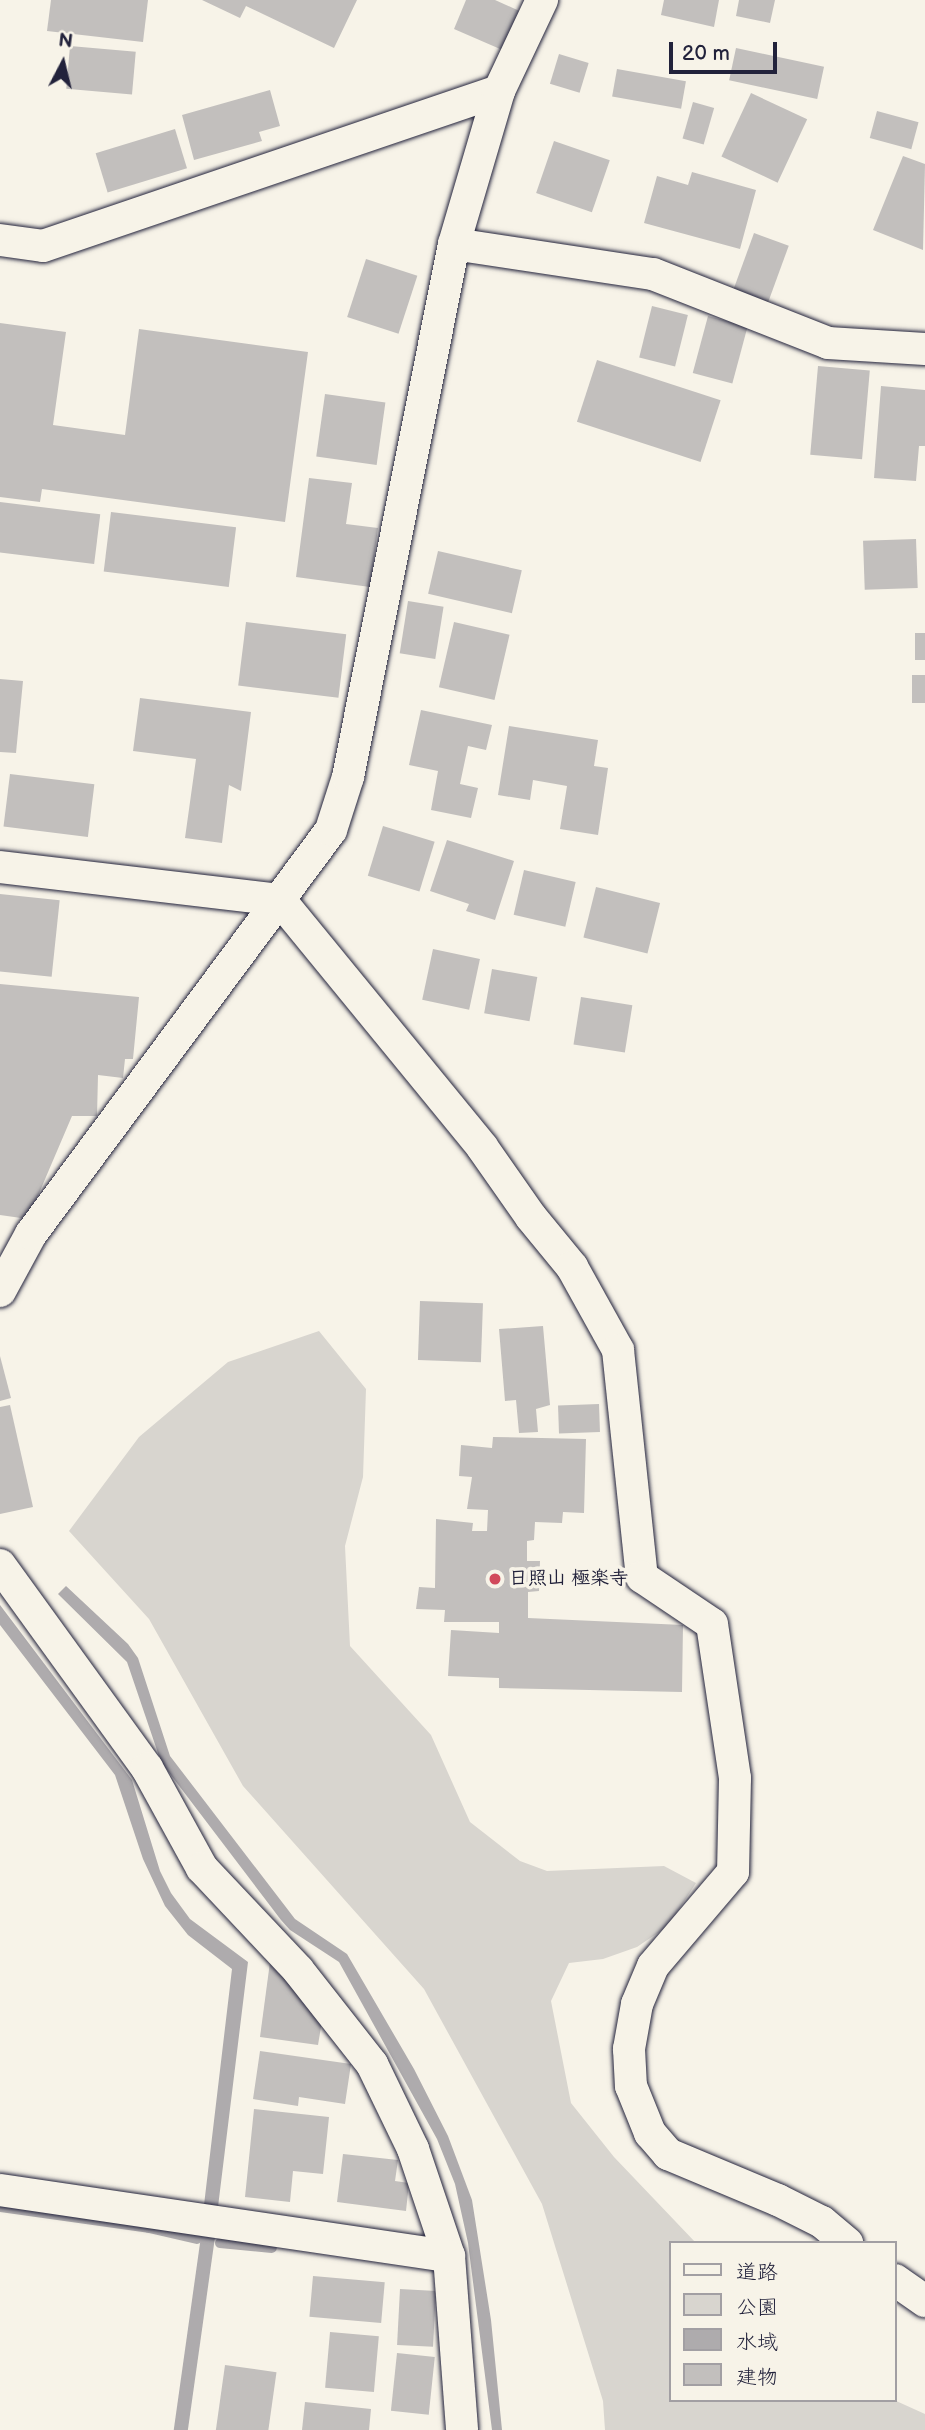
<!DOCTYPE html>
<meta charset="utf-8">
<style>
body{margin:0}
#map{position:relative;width:925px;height:2430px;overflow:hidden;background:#f7f3e8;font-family:"Balsamiq Sans","Klee One",sans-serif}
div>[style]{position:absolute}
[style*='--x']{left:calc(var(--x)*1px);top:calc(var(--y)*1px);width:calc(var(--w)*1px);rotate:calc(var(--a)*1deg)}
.green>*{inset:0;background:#d8d5cf}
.water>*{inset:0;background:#aeabad;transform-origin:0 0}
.stream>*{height:10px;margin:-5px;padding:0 5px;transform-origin:5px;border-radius:5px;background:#aeabad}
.building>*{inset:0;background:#c2bfbd;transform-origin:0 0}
.roads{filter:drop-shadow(0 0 2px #22223b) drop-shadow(0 0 2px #22223b)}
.street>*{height:32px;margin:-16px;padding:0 16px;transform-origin:16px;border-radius:16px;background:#f7f3e8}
.dots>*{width:19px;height:19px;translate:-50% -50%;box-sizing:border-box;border:4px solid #f7f3e8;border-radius:50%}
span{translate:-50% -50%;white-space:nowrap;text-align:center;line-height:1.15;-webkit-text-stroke:7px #f7f3e8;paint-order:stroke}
.poi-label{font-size:19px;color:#22223b;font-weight:700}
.left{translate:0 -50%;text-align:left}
.legend{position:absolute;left:669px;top:2241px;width:228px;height:161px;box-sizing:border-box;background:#f7f3e8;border:2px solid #a29fa3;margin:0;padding:9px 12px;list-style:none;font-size:21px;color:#22223b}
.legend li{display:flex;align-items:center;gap:14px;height:35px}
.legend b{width:35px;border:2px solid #a29fa3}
.north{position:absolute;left:28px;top:28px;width:70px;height:70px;-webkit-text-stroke:5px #f7f3e8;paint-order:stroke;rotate:7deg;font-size:19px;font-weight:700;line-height:28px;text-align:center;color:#22223b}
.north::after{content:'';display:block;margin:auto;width:24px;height:32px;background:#22223b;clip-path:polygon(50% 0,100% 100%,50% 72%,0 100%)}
.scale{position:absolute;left:669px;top:42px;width:108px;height:32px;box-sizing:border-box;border:4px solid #22223b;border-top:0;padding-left:9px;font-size:21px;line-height:24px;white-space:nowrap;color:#22223b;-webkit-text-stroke:5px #f7f3e8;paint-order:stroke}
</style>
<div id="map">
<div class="green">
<div style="clip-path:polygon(319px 1331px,366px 1389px,363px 1477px,345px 1546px,350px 1646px,431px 1735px,470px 1822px,520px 1861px,547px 1871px,664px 1866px,696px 1883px,668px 1926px,637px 1947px,603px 1959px,569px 1963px,551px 2001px,571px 2103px,614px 2157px,696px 2243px,671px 2243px,671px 2400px,894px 2400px,925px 2414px,925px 2430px,605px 2430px,603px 2401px,542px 2204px,424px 1989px,243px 1786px,149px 1619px,69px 1531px,139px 1437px,228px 1362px)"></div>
</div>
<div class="water">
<div style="clip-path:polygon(66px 1586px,128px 1644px,138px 1658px,170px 1756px,295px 1919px,347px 1954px,414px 2069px,448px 2136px,472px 2200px,491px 2320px,502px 2430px,492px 2430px,468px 2243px,455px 2184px,437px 2139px,339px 1962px,290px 1930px,281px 1920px,161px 1762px,127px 1662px,58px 1594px)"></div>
<div style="clip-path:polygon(0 1605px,132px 1780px,160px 1871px,171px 1893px,190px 1919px,248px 1962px,218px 2207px,204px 2205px,232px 1969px,188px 1935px,165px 1906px,143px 1859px,115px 1775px,0 1625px)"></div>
<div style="left:201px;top:2236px;width:14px;height:196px;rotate:8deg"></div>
</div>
<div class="stream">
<div style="--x:0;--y:2207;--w:150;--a:8"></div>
<div style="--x:149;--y:2228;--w:49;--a:12.9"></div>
<div style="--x:220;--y:2243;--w:52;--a:5.5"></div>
</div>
<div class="building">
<div style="clip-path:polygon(51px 0,148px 0,143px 42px,47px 31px)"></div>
<div style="clip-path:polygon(202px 0,357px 0,334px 48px,246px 6px,240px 18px)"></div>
<div style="clip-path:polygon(466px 0,495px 0,524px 13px,507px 52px,454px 29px)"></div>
<div style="clip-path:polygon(664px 0,719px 0,714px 27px,661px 15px)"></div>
<div style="clip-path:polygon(739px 0,775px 0,770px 23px,736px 16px)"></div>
<div style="left:70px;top:46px;width:66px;height:43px;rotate:5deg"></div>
<div style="left:736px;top:48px;width:90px;height:33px;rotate:12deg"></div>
<div style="left:559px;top:54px;width:31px;height:31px;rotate:17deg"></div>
<div style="left:617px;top:69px;width:70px;height:28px;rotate:10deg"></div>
<div style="clip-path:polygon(270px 90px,280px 126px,259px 132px,262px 141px,194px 160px,182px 115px)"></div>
<div style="left:751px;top:93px;width:62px;height:70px;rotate:25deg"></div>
<div style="left:693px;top:102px;width:22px;height:38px;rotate:16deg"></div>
<div style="left:877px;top:111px;width:43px;height:28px;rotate:15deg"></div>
<div style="left:175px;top:129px;width:41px;height:83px;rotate:73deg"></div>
<div style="left:554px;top:141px;width:59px;height:55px;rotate:19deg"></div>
<div style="clip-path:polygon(903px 156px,925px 164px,923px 250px,873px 230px)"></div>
<div style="clip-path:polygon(692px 172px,756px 190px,740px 249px,644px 223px,657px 176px,688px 185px)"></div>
<div style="left:754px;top:233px;width:37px;height:63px;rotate:20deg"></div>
<div style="left:366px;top:259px;width:54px;height:61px;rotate:18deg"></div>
<div style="left:652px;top:306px;width:37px;height:53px;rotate:14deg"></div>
<div style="left:708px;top:316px;width:41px;height:59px;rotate:15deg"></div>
<div style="clip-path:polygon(0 323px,66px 332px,53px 425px,125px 435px,139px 329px,308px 352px,285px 522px,42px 489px,40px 502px,0 497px)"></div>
<div style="left:597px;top:360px;width:130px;height:65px;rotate:18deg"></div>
<div style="left:818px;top:366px;width:52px;height:89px;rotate:5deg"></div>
<div style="clip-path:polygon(881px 386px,925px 390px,925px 446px,919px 446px,916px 481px,874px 478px)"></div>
<div style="left:325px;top:394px;width:61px;height:63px;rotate:8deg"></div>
<div style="clip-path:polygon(309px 478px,352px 483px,346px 524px,378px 528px,370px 587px,296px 577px)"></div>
<div style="left:0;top:502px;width:101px;height:50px;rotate:7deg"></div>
<div style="left:111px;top:512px;width:126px;height:60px;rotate:7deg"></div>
<div style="left:916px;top:539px;width:49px;height:53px;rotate:88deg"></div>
<div style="left:438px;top:551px;width:86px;height:44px;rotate:13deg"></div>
<div style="left:408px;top:601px;width:36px;height:53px;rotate:9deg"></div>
<div style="left:246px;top:622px;width:101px;height:64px;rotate:7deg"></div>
<div style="left:454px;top:622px;width:57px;height:67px;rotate:13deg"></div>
<div style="left:915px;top:633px;width:10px;height:27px"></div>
<div style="left:912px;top:675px;width:13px;height:28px"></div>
<div style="clip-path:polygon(0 679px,23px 681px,16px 753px,0 752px)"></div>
<div style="clip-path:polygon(140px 698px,251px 712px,241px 791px,229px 785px,222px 843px,185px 838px,196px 759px,133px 751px)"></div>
<div style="clip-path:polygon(421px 710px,492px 725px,486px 750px,468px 746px,460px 784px,478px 788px,471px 818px,431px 810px,438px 771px,409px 765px)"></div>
<div style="clip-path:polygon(509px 726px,598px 740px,594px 766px,608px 768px,598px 835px,560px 829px,567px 786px,533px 780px,530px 800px,498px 795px)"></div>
<div style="left:10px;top:774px;width:85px;height:53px;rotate:7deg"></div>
<div style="left:383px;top:826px;width:54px;height:52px;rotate:17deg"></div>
<div style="clip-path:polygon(447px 840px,514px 861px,495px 920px,466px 911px,469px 904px,430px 891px)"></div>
<div style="left:524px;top:870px;width:53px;height:46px;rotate:13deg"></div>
<div style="left:596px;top:887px;width:66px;height:52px;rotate:14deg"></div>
<div style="left:0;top:894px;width:60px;height:77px;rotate:6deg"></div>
<div style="left:433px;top:949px;width:48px;height:52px;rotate:12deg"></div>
<div style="left:492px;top:969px;width:46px;height:45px;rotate:10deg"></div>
<div style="clip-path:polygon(0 984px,139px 997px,133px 1059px,125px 1059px,123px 1078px,98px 1075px,97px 1116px,72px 1116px,28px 1219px,0 1215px)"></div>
<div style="left:581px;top:997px;width:52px;height:48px;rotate:9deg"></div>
<div style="left:420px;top:1301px;width:63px;height:59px;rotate:2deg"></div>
<div style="clip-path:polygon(543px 1326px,550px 1405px,536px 1409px,538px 1432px,519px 1433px,516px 1400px,505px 1401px,499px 1329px)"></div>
<div style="clip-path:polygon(0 1356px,11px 1398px,0 1401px)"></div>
<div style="left:599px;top:1404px;width:28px;height:41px;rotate:88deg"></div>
<div style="clip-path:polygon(10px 1405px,33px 1507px,0 1514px,0 1407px)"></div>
<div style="clip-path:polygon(493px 1437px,586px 1439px,584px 1513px,563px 1512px,562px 1523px,535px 1522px,534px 1540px,527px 1541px,527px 1561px,540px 1561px,539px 1591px,528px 1592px,528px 1618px,683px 1625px,682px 1692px,499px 1688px,499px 1678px,448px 1676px,451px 1630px,499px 1633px,499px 1622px,444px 1622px,445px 1610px,416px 1609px,419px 1587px,435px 1588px,436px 1519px,473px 1523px,472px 1531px,487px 1531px,488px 1510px,467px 1509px,472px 1477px,459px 1476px,461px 1445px,492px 1448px)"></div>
<div style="clip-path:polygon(270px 1962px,322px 2021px,318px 2045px,260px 2037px)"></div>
<div style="clip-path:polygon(260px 2051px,351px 2064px,345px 2104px,299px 2097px,298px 2106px,253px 2099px)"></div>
<div style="clip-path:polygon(254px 2109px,329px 2117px,323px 2174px,293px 2171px,290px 2202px,245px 2197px)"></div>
<div style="clip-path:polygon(343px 2154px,398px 2160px,395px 2181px,409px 2183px,406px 2211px,337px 2202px)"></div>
<div style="left:313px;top:2276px;width:72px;height:41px;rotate:5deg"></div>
<div style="left:400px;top:2289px;width:36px;height:56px;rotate:3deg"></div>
<div style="left:330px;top:2332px;width:49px;height:56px;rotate:5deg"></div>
<div style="left:397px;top:2353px;width:38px;height:58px;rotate:6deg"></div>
<div style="left:225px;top:2365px;width:52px;height:66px;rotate:8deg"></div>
<div style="clip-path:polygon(305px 2402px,371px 2409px,369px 2430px,302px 2430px)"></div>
</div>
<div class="roads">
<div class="street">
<div style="--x:0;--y:240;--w:43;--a:7.9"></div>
<div style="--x:43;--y:246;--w:482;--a:-18.8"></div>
<div style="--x:454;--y:244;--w:201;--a:8.6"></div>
<div style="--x:653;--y:274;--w:188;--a:21.5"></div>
<div style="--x:828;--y:343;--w:97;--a:3.5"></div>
<div style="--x:0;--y:867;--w:282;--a:6.7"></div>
<div style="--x:280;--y:900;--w:319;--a:50.7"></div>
<div style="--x:482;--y:1147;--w:85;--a:55"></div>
<div style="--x:531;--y:1217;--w:65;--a:50.6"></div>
<div style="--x:572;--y:1267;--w:95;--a:61"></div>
<div style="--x:618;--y:1350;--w:228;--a:84"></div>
<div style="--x:642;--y:1577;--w:84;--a:33.9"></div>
<div style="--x:712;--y:1624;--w:156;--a:81.5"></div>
<div style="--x:735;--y:1778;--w:94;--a:91.2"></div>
<div style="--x:733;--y:1872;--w:123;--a:130.4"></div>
<div style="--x:653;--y:1966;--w:41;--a:112.8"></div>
<div style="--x:637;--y:2004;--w:46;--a:100.1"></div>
<div style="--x:629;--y:2049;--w:37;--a:87"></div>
<div style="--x:631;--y:2086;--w:51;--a:68"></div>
<div style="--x:650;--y:2133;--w:28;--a:49"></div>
<div style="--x:668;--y:2154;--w:119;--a:22.7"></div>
<div style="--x:778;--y:2200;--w:49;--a:26.6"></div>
<div style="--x:822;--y:2222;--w:33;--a:40"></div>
<div style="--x:0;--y:1291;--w:65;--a:-61.5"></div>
<div style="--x:31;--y:1234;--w:503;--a:-53.4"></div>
<div style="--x:331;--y:830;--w:56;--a:-72.2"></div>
<div style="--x:348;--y:777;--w:543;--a:-78.75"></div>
<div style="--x:454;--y:244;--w:159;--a:-73.6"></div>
<div style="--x:499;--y:91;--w:101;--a:-64.7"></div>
<div style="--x:0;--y:1565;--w:251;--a:54.1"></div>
<div style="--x:147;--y:1768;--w:114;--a:61.2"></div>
<div style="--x:202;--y:1868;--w:140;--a:46.7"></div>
<div style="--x:298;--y:1970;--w:120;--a:51.8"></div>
<div style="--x:372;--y:2064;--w:94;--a:64.2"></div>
<div style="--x:413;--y:2149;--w:113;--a:71.4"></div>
<div style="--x:449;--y:2256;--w:174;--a:85.7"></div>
<div style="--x:0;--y:2190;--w:454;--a:8.4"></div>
<div style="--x:895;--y:2280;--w:37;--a:35"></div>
</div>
</div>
<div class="dots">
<div style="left:495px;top:1579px;background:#d1495b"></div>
</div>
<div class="poi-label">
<span class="left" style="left:509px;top:1579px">日照山 極楽寺</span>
</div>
<ul class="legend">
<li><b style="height:9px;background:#f7f3e8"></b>道路</li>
<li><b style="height:19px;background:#d8d5cf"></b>公園</li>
<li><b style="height:19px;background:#aeabad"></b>水域</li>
<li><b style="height:19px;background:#c2bfbd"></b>建物</li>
</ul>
<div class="north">N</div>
<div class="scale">20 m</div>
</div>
